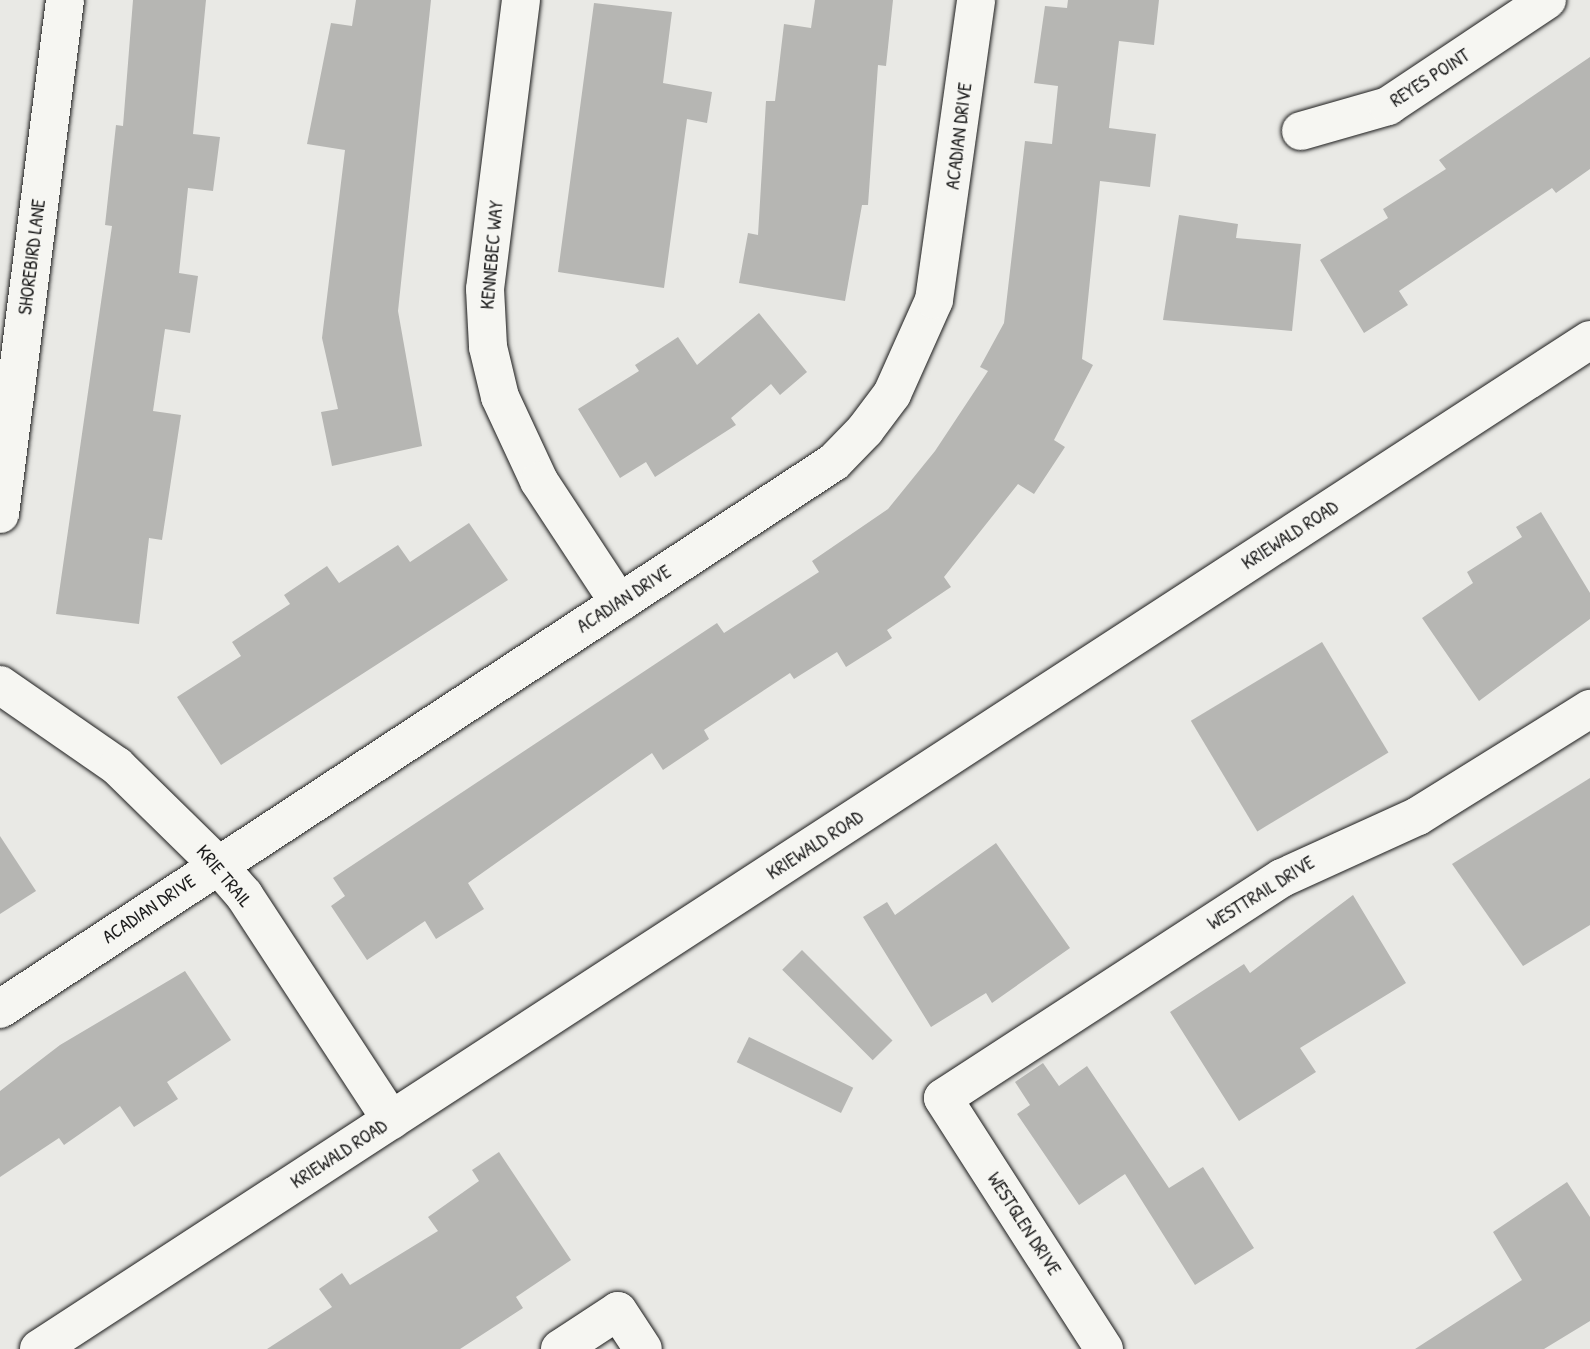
<!DOCTYPE html>
<style>
body{margin:0}
#map{position:relative;width:1590px;height:1349px;overflow:hidden;background:#e9e9e5;font-family:"Patrick Hand",sans-serif}
div>[style]{position:absolute}
[style*='--x']{left:calc(var(--x)*1px);top:calc(var(--y)*1px);width:calc(var(--w)*1px);rotate:calc(var(--a)*1deg)}
.building>*{inset:0;background:#b6b6b3;transform-origin:0 0}
.roads{filter:drop-shadow(0 0 2px #1c1c1c) drop-shadow(0 0 2px #1c1c1c)}
.minor>*{height:38px;margin:-19px;padding:0 19px;transform-origin:19px;border-radius:19px;background:#f6f6f2}
span{translate:-50% -50%;white-space:nowrap;text-align:center;line-height:1.15;-webkit-text-stroke:5px #f6f6f2;paint-order:stroke}
.street-label{font-size:19px;color:#1c1c1c}
</style>
<div id="map">
<div class="building">
<div style="clip-path:polygon(133px 0,206px 0,193px 134px,220px 137px,213px 191px,188px 188px,179px 273px,198px 276px,190px 333px,165px 329px,153px 411px,181px 415px,162px 540px,149px 538px,139px 624px,56px 614px,112px 226px,105px 225px,116px 125px,123px 126px)"></div>
<div style="clip-path:polygon(356px 0,431px 0,398px 311px,422px 446px,332px 466px,321px 412px,338px 409px,322px 338px,345px 150px,307px 144px,331px 23px,352px 26px)"></div>
<div style="clip-path:polygon(815px 0,893px 0,886px 66px,878px 65px,868px 205px,862px 205px,845px 301px,739px 283px,748px 233px,758px 235px,766px 101px,775px 101px,784px 24px,811px 28px)"></div>
<div style="clip-path:polygon(1068px 0,1159px 0,1154px 45px,1119px 41px,1109px 128px,1156px 134px,1150px 187px,1100px 181px,1082px 359px,1093px 365px,1054px 440px,1065px 447px,1034px 494px,1018px 484px,944px 577px,951px 587px,887px 630px,892px 638px,846px 667px,837px 652px,794px 679px,790px 673px,704px 730px,709px 739px,663px 770px,652px 753px,468px 883px,484px 909px,436px 939px,425px 921px,367px 960px,331px 906px,345px 896px,333px 878px,717px 623px,724px 633px,819px 572px,812px 561px,888px 509px,935px 451px,988px 371px,980px 367px,1004px 323px,1025px 141px,1052px 144px,1058px 86px,1034px 83px,1045px 6px,1067px 8px)"></div>
<div style="clip-path:polygon(594px 3px,672px 12px,663px 83px,712px 92px,707px 123px,687px 119px,664px 288px,558px 272px)"></div>
<div style="clip-path:polygon(1590px 57px,1590px 169px,1556px 193px,1552px 188px,1399px 291px,1408px 305px,1364px 333px,1320px 260px,1388px 218px,1383px 209px,1446px 169px,1439px 160px)"></div>
<div style="clip-path:polygon(1179px 215px,1238px 224px,1236px 238px,1301px 244px,1292px 331px,1163px 320px)"></div>
<div style="clip-path:polygon(759px 313px,807px 372px,780px 395px,771px 384px,731px 418px,736px 425px,655px 477px,646px 462px,620px 478px,578px 409px,639px 371px,635px 365px,678px 337px,697px 365px)"></div>
<div style="clip-path:polygon(1541px 512px,1590px 593px,1590px 619px,1479px 701px,1422px 618px,1473px 583px,1467px 572px,1522px 537px,1516px 527px)"></div>
<div style="clip-path:polygon(469px 523px,508px 580px,221px 765px,177px 697px,241px 656px,232px 642px,290px 604px,284px 595px,327px 566px,339px 583px,398px 545px,410px 562px)"></div>
<div style="left:1322px;top:642px;width:129px;height:153px;rotate:59deg"></div>
<div style="clip-path:polygon(1590px 778px,1590px 925px,1523px 966px,1452px 864px)"></div>
<div style="clip-path:polygon(0 836px,36px 891px,0 914px)"></div>
<div style="clip-path:polygon(996px 843px,1070px 948px,992px 1003px,986px 993px,931px 1027px,863px 917px,887px 902px,895px 915px)"></div>
<div style="clip-path:polygon(1353px 895px,1406px 983px,1300px 1048px,1316px 1072px,1239px 1121px,1170px 1012px,1244px 964px,1250px 973px)"></div>
<div style="left:802px;top:950px;width:128px;height:28px;rotate:45deg"></div>
<div style="clip-path:polygon(185px 971px,231px 1040px,167px 1082px,178px 1099px,134px 1127px,120px 1106px,64px 1145px,59px 1138px,0 1177px,0 1091px,60px 1045px)"></div>
<div style="left:749px;top:1037px;width:116px;height:28px;rotate:26deg"></div>
<div style="clip-path:polygon(1043px 1063px,1059px 1086px,1087px 1066px,1169px 1188px,1203px 1167px,1254px 1248px,1195px 1285px,1125px 1174px,1079px 1205px,1017px 1114px,1030px 1105px,1015px 1082px)"></div>
<div style="clip-path:polygon(499px 1152px,571px 1260px,516px 1297px,523px 1308px,460px 1349px,267px 1349px,332px 1307px,319px 1289px,342px 1273px,350px 1285px,438px 1231px,428px 1217px,479px 1181px,472px 1170px)"></div>
<div style="clip-path:polygon(1567px 1182px,1590px 1217px,1590px 1321px,1544px 1349px,1415px 1349px,1522px 1280px,1493px 1232px)"></div>
</div>
<div class="roads">
<div class="minor">
<div style="--x:521;--y:0;--w:291;--a:97.1"></div>
<div style="--x:485;--y:289;--w:58;--a:87"></div>
<div style="--x:488;--y:347;--w:51;--a:76.5"></div>
<div style="--x:500;--y:397;--w:93;--a:65.1"></div>
<div style="--x:539;--y:481;--w:146;--a:56.7"></div>
<div style="--x:1301;--y:131;--w:91;--a:-16"></div>
<div style="--x:1388;--y:106;--w:191;--a:-33.7"></div>
<div style="--x:0;--y:514;--w:518;--a:-82.79"></div>
<div style="--x:0;--y:685;--w:142;--a:34.7"></div>
<div style="--x:117;--y:766;--w:140;--a:44.4"></div>
<div style="--x:217;--y:864;--w:41;--a:48.9"></div>
<div style="--x:244;--y:895;--w:269;--a:56.8"></div>
<div style="--x:0;--y:1009;--w:997;--a:-33.26"></div>
<div style="--x:834;--y:462;--w:45;--a:-45.9"></div>
<div style="--x:865;--y:430;--w:45;--a:-53.1"></div>
<div style="--x:892;--y:394;--w:103;--a:-65.9"></div>
<div style="--x:934;--y:300;--w:303;--a:-82"></div>
<div style="--x:39;--y:1349;--w:1850;--a:-33.05"></div>
<div style="--x:560;--y:1349;--w:69;--a:-33.2"></div>
<div style="--x:618;--y:1311;--w:45;--a:56.7"></div>
<div style="--x:1104;--y:1349;--w:298;--a:-122.7"></div>
<div style="--x:943;--y:1098;--w:404;--a:-33"></div>
<div style="--x:1282;--y:878;--w:149;--a:-24.5"></div>
<div style="--x:1418;--y:816;--w:203;--a:-31.9"></div>
</div>
</div>
<div class="street-label">
<span style="left:1430px;top:78px;rotate:-33deg">REYES POINT</span>
<span style="left:959px;top:136px;rotate:-83deg">ACADIAN DRIVE</span>
<span style="left:492px;top:255px;rotate:-85deg">KENNEBEC WAY</span>
<span style="left:32px;top:257px;rotate:-83deg">SHOREBIRD LANE</span>
<span style="left:1290px;top:535px;rotate:-33deg">KRIEWALD ROAD</span>
<span style="left:624px;top:599px;rotate:-33deg">ACADIAN DRIVE</span>
<span style="left:815px;top:845px;rotate:-33deg">KRIEWALD ROAD</span>
<span style="left:224px;top:876px;rotate:50deg">KRIE TRAIL</span>
<span style="left:1261px;top:893px;rotate:-32deg">WESTTRAIL DRIVE</span>
<span style="left:149px;top:909px;rotate:-34deg">ACADIAN DRIVE</span>
<span style="left:339px;top:1154px;rotate:-33deg">KRIEWALD ROAD</span>
<span style="left:1024px;top:1224px;rotate:57deg">WESTGLEN DRIVE</span>
</div>
</div>
